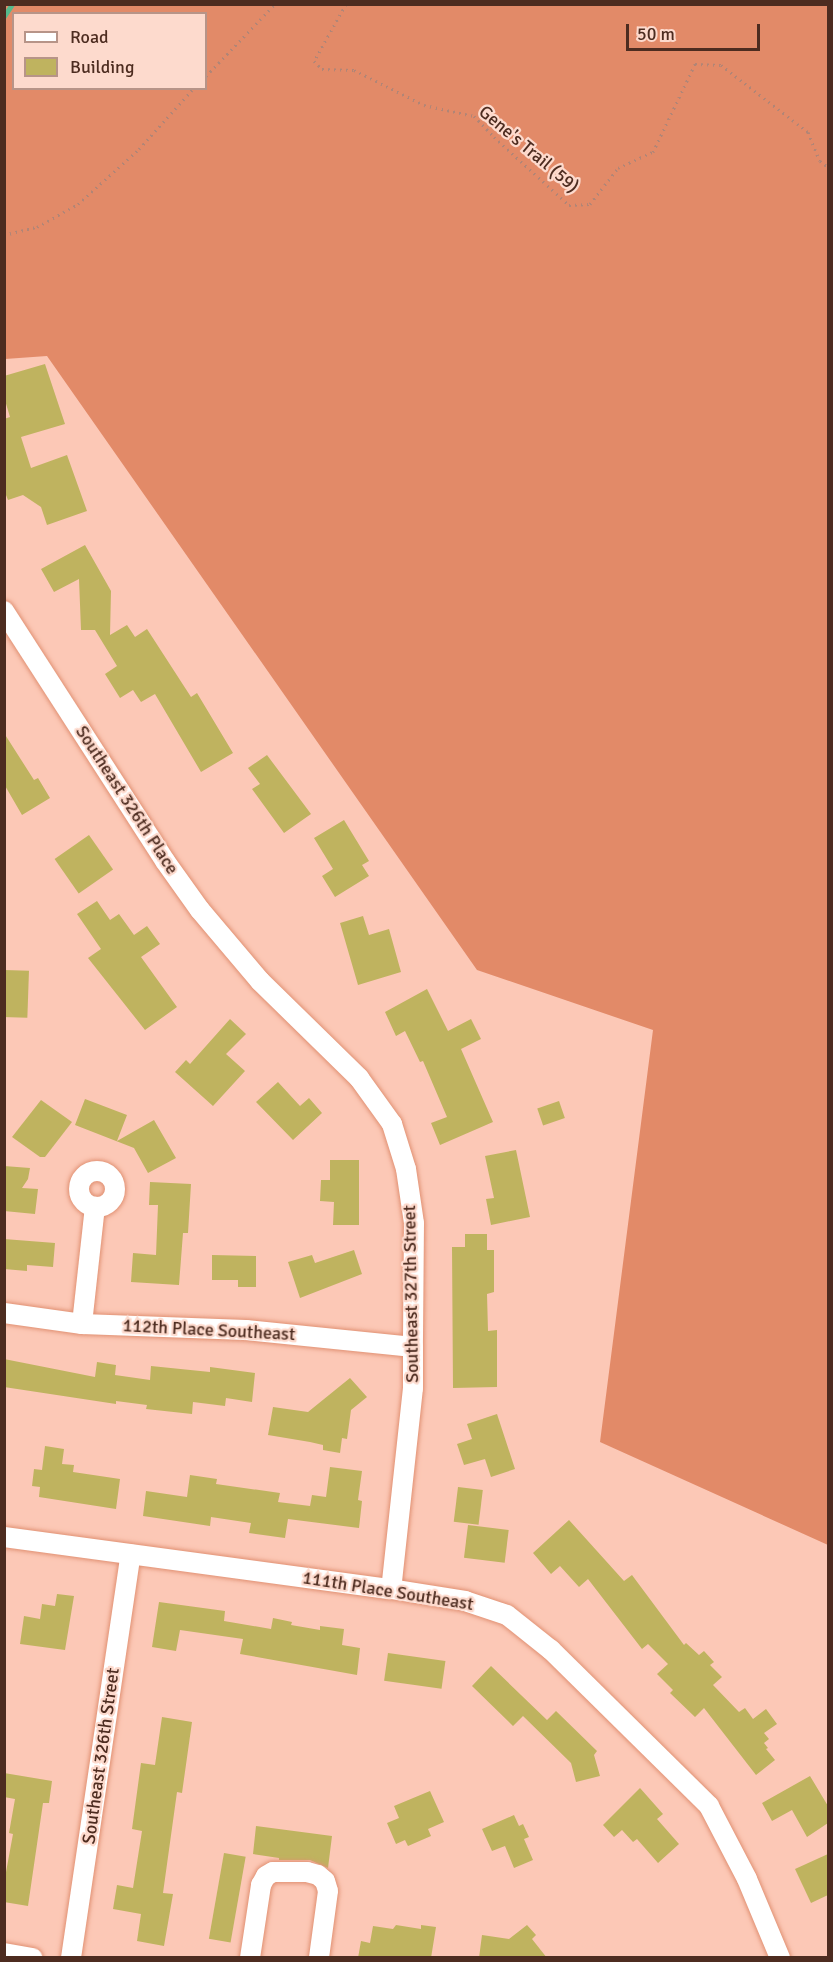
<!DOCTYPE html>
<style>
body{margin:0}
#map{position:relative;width:833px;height:1962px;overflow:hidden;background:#fcc8b6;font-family:Signika,sans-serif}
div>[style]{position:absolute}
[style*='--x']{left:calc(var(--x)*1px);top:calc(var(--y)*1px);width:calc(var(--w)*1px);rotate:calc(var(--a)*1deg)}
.forest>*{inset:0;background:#e28a68}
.stream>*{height:5px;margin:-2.5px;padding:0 2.5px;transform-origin:2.5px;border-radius:2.5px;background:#55ba8c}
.building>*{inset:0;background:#bfb35f;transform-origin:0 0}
.path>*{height:3px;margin-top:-1.5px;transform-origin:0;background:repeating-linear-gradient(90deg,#b18576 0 1.5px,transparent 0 6px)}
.roads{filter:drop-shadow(0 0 2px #e19173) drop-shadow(0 0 2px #e19173)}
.minor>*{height:20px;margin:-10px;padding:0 10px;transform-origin:10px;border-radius:10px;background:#fff}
.minor>.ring{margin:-10px;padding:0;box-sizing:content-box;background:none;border:20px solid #fff;border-radius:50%}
span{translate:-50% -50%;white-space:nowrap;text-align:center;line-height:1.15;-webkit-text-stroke:4.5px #fddacd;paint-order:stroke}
.street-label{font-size:18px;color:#4d2c20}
.frame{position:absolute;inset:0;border:6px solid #4d2c20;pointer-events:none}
.legend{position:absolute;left:12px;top:12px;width:195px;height:78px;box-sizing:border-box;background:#fddacd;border:2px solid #b79488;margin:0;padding:8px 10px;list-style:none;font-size:18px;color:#4d2c20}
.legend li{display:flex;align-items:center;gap:12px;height:30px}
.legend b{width:30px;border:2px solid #b79488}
.scale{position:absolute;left:626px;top:24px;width:134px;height:27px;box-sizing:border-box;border:3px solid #4d2c20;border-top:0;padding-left:8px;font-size:18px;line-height:21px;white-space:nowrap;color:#4d2c20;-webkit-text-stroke:4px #fddacd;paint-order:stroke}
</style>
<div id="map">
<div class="forest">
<div style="clip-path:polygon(evenodd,5px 4px,828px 5px,828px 1545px,600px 1442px,653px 1030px,477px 970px,47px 356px,5px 359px,5px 4px,14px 14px,206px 14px,206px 88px,14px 88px,14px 14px)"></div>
</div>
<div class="stream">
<div style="--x:4;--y:16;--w:14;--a:-56"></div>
</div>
<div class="building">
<div style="clip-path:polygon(45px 364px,65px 424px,21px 437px,31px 468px,67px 455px,87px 511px,47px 525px,41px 507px,23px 495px,8px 500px,4px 490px,4px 419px,10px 417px,4px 397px,4px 376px)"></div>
<div style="clip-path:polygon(85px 545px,111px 591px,110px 635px,127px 625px,135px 637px,147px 629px,191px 697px,197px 693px,233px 753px,201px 772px,155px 694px,141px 702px,133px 690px,120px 698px,105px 674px,117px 666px,95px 630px,81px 630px,79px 579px,54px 592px,41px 569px)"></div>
<div style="clip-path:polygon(4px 733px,34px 780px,38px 778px,50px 798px,22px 815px,4px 784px)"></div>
<div style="clip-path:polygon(267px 755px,311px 814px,284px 833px,252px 789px,260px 784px,248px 768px)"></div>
<div style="clip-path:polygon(344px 820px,369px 861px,362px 865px,369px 876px,335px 897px,322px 876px,333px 869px,314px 838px)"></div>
<div style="left:89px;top:835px;width:42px;height:42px;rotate:55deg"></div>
<div style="clip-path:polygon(97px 901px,110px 920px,119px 914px,134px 935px,147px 926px,160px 944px,141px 957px,177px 1007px,145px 1030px,88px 958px,101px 949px,77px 914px)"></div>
<div style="clip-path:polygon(363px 916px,369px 935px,389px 929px,401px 972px,358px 985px,340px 923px)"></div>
<div style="left:4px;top:970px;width:25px;height:47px;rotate:2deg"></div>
<div style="clip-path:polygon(427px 989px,448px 1031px,471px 1019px,481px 1039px,461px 1049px,493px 1122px,440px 1145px,431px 1123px,447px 1117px,423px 1061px,420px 1062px,405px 1031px,396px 1036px,385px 1012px)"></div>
<div style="clip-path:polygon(230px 1019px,246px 1034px,226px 1054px,245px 1071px,213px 1106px,175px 1072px,186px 1060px,190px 1064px)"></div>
<div style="clip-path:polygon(278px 1082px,300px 1106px,309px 1098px,322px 1113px,293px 1140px,256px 1102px)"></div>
<div style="clip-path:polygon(85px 1099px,127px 1115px,117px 1141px,154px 1120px,176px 1158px,148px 1173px,134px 1148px,75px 1125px)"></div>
<div style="clip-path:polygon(41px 1100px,72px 1122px,45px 1157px,40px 1157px,12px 1137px)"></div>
<div style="left:559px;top:1101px;width:18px;height:23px;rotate:71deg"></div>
<div style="clip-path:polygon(516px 1150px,530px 1217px,491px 1225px,486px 1199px,494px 1198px,485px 1156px)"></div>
<div style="clip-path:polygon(330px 1160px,359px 1160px,359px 1225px,333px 1225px,334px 1202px,320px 1201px,321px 1180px,330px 1180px)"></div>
<div style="clip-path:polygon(4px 1166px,30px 1168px,28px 1179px,22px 1188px,38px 1189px,35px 1214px,4px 1211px)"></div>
<div style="clip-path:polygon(150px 1182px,191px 1184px,188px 1233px,183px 1233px,179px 1285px,131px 1282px,133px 1253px,156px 1255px,158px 1205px,149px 1205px)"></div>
<div style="clip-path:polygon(465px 1234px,487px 1234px,487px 1250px,494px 1250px,494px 1292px,487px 1294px,488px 1331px,497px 1330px,497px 1387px,453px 1388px,452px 1247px,465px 1247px)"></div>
<div style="clip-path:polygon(4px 1239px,55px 1243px,53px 1267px,27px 1265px,27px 1271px,4px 1269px)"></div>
<div style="clip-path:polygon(354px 1250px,362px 1274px,300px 1298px,288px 1262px,312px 1255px,315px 1263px)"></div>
<div style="clip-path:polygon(212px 1255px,256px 1256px,256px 1287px,238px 1287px,238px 1280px,212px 1280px)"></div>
<div style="clip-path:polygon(4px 1359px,95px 1377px,97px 1362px,116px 1365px,115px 1375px,150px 1380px,151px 1366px,210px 1372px,210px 1367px,255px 1373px,252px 1402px,226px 1398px,225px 1406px,193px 1402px,192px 1414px,146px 1409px,147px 1405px,116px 1401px,116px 1404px,4px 1387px)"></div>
<div style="clip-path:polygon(350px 1378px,367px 1397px,351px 1410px,347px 1439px,342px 1438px,340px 1453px,323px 1450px,323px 1445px,310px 1442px,268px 1435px,273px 1407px,308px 1412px)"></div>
<div style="clip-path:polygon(497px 1414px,515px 1469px,491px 1477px,485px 1459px,464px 1465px,457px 1444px,472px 1439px,467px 1424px)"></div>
<div style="clip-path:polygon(45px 1446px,64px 1449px,62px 1464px,74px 1465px,73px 1472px,120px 1479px,116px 1509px,39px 1497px,40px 1487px,32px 1486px,34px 1469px,42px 1470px)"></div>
<div style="clip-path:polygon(330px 1467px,362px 1471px,358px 1500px,362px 1501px,359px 1528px,288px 1519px,285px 1538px,249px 1533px,251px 1523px,211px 1517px,210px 1526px,143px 1516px,146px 1491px,187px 1497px,190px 1475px,217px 1479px,216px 1484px,280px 1493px,278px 1502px,310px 1506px,312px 1495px,326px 1497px)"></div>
<div style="left:458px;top:1487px;width:25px;height:35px;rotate:7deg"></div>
<div style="clip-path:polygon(569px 1520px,624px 1581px,632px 1575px,684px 1645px,686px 1643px,699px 1655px,704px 1651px,714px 1662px,710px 1665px,722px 1677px,713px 1685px,739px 1712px,745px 1708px,753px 1719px,766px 1709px,777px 1724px,764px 1733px,769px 1739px,764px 1743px,768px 1748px,766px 1749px,775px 1760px,756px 1775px,704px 1708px,695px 1717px,670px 1693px,673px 1690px,657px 1674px,668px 1664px,648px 1644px,642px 1649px,588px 1579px,579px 1587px,560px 1566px,551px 1574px,533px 1553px)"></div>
<div style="left:468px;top:1525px;width:41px;height:33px;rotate:7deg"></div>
<div style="clip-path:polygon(57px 1594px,74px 1596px,65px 1650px,20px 1644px,24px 1616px,40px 1619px,42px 1604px,55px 1606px)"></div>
<div style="clip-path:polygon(159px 1602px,225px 1611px,224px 1621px,271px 1629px,273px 1618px,292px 1622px,291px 1625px,320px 1630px,320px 1626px,344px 1629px,342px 1645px,360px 1648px,357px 1675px,240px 1654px,243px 1639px,180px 1630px,176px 1651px,152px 1647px)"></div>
<div style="left:388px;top:1653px;width:58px;height:28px;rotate:8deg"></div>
<div style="clip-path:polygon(491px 1666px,547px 1720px,556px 1711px,597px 1751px,594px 1755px,600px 1776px,576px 1782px,571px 1763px,523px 1716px,513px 1726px,472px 1686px)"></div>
<div style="clip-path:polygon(162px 1717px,192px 1722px,182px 1793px,177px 1792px,163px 1893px,173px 1894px,164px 1946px,137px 1941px,141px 1914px,113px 1909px,117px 1885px,133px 1888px,142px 1831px,132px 1829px,141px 1763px,155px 1765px)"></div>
<div style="clip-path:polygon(4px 1773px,52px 1781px,49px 1803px,43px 1803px,28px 1906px,4px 1902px,4px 1883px,13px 1834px,9px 1833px,15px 1799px,4px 1797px)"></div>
<div style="clip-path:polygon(810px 1776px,828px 1806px,828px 1823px,807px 1837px,792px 1810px,772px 1821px,762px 1803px)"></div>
<div style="clip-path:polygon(640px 1788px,663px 1814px,657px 1819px,679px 1844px,658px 1863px,637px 1839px,633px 1842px,622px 1830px,614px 1837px,603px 1825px)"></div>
<div style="clip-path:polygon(430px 1791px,444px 1822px,428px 1829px,431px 1836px,408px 1846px,405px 1840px,396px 1844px,387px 1823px,399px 1818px,394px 1806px)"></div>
<div style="clip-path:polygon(514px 1815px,519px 1826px,523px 1824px,529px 1837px,524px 1839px,533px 1860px,514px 1868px,505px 1846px,492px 1851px,482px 1829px)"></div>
<div style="clip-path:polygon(256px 1826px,332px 1836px,328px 1868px,310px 1860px,279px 1860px,279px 1858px,253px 1854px)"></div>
<div style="left:224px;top:1853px;width:22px;height:87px;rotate:10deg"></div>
<div style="clip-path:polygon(828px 1854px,828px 1895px,811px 1903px,795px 1869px)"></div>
<div style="clip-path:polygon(396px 1925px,421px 1929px,421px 1925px,436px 1927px,431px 1958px,358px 1958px,361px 1941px,370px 1943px,373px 1926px,393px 1929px)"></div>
<div style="clip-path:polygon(527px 1925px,536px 1935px,532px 1939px,547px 1958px,479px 1958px,482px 1935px,509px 1939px)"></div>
</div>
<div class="path">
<div style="--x:346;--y:4;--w:65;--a:119.3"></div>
<div style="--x:314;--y:61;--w:11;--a:45"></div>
<div style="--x:322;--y:69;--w:32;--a:2"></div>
<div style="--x:354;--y:70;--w:78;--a:26.6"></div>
<div style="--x:424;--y:105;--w:51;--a:12.4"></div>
<div style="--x:474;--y:116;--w:29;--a:46"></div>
<div style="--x:494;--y:137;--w:101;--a:42.2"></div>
<div style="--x:569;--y:205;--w:21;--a:-3"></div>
<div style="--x:590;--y:204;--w:46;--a:-52.1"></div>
<div style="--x:618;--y:168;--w:38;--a:-25"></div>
<div style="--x:653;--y:152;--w:98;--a:-64.5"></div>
<div style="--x:695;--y:64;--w:26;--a:2"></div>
<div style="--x:721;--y:65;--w:110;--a:37.6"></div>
<div style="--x:808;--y:132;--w:31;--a:68"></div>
<div style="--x:820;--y:161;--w:10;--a:37"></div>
<div style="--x:206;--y:76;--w:100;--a:-46.2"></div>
<div style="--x:4;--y:235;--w:34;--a:-14"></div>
<div style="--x:37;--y:227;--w:47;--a:-29.3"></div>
<div style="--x:78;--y:204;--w:82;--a:-42"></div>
<div style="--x:139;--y:149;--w:82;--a:-48"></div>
</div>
<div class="roads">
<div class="minor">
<div style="--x:4;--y:611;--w:297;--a:57.2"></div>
<div style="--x:165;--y:861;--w:60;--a:54.5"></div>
<div style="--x:200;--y:910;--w:93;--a:49.8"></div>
<div style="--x:260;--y:981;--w:139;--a:44.4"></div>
<div style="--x:359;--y:1078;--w:57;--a:54.3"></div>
<div style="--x:392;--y:1124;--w:47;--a:72.7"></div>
<div style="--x:406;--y:1169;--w:55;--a:81.6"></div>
<div style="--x:414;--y:1223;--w:124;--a:90.5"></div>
<div style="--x:413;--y:1347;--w:41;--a:90"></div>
<div style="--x:413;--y:1388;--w:202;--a:96.2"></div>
<div class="ring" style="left:79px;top:1171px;width:16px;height:16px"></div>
<div style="--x:4;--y:1313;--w:79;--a:8"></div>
<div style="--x:82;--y:1324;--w:164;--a:2.1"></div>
<div style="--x:246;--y:1330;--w:168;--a:5.8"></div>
<div style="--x:82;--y:1324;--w:118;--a:-83.7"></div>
<div style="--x:4;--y:1537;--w:390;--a:7.7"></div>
<div style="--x:391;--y:1589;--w:75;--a:9.2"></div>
<div style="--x:465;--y:1601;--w:44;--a:18.4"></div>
<div style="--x:507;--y:1615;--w:56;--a:38.5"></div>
<div style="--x:551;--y:1650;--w:222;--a:44.6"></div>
<div style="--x:709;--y:1806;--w:82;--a:62.5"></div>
<div style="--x:747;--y:1879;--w:86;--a:67.3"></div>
<div style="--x:4;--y:1953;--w:29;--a:10"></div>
<div style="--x:71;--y:1958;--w:408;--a:-81.6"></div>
<div style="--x:250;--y:1958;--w:74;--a:-81.4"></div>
<div style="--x:261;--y:1885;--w:10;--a:-61"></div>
<div style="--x:266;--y:1876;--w:8;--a:-30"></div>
<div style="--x:273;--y:1872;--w:34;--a:0"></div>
<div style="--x:307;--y:1872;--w:11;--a:15"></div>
<div style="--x:318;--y:1875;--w:9;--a:41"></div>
<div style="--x:325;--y:1881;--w:10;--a:73"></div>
<div style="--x:328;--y:1891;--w:68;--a:97.7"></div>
</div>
</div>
<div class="street-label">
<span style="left:529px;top:149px;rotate:40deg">Gene's Trail (59)</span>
<span style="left:127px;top:800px;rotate:57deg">Southeast 326th Place</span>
<span style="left:411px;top:1294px;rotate:-91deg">Southeast 327th Street</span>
<span style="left:209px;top:1330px;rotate:3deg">112th Place Southeast</span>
<span style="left:388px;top:1591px;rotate:9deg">111th Place Southeast</span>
<span style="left:101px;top:1756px;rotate:-82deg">Southeast 326th Street</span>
</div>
<div class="frame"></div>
<ul class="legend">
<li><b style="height:8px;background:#fff"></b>Road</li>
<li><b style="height:16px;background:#bfb35f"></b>Building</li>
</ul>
<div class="scale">50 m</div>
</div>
